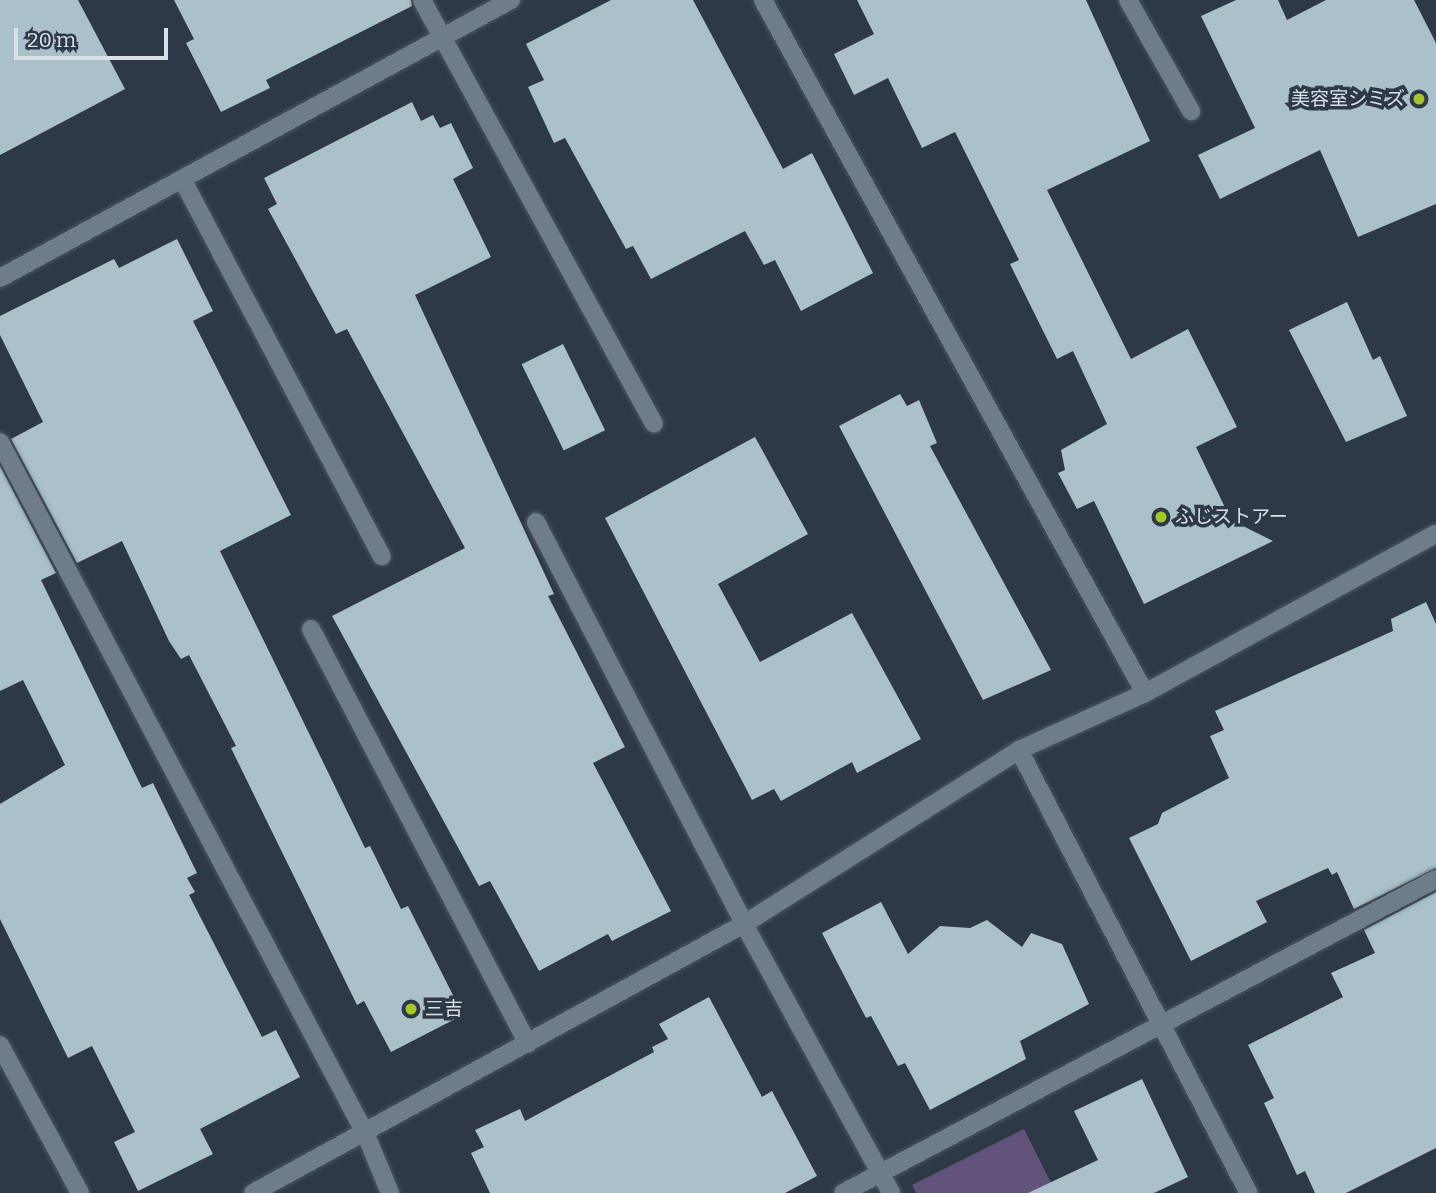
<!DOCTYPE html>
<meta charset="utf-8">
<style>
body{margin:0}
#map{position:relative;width:1436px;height:1193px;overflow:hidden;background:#2d3946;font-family:Bitter,"Noto Sans JP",serif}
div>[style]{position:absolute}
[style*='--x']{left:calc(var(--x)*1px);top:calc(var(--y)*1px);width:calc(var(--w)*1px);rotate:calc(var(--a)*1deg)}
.green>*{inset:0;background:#62537a}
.building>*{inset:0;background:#aac1ca;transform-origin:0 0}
.roads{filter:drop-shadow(0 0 2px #4c5661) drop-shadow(0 0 2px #4c5661)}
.minor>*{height:18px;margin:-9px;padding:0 9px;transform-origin:9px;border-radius:9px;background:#6f7d8b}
.dots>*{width:19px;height:19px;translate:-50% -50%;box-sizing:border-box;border:4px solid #2d3946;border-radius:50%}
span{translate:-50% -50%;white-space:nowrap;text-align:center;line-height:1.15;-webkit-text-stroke:7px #2d3946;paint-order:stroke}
.poi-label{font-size:19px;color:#d9e0e8}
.right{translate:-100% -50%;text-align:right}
.left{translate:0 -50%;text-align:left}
.scale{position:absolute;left:14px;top:28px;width:154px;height:32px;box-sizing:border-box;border:4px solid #d9e0e8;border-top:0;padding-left:9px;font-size:21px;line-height:24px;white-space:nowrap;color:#d9e0e8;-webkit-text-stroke:5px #2d3946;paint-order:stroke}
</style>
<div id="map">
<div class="green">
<div style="clip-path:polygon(1024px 1129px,1056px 1193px,916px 1193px,912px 1185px)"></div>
</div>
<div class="building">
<div style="clip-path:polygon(0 0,78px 0,125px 89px,0 155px)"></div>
<div style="clip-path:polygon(174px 0,411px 0,412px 6px,266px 80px,270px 88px,221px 112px,186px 43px,194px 39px)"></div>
<div style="clip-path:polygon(611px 0,693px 0,783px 169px,812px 153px,873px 273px,801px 311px,775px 260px,764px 265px,745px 231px,651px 279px,633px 246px,626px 249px,565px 138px,554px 143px,528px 87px,544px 80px,526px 44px)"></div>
<div style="clip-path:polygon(857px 0,1086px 0,1150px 141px,1047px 190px,1131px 359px,1188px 329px,1237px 427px,1196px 447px,1231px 520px,1273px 541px,1144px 604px,1094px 501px,1077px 509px,1058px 473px,1065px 470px,1061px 450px,1107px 424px,1073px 351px,1057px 359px,1010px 264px,1019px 260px,955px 132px,922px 148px,888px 78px,854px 95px,834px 54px,874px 34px)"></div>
<div style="clip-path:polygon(1236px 0,1278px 0,1287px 20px,1326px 0,1414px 0,1436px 43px,1436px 204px,1358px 237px,1320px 150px,1220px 199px,1198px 155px,1255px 128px,1201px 16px)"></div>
<div style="clip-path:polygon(412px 102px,421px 121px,433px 115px,440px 128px,451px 123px,473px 168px,453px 179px,491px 257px,415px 295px,554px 594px,548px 596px,625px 747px,593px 763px,671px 911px,612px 941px,608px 934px,539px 971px,490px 881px,479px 886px,332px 616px,465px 548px,347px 329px,336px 334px,268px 209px,277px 204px,264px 178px)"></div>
<div style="clip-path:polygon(177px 239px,213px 311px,193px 321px,291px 515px,220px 551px,365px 848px,370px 846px,401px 909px,408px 906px,463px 1015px,391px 1052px,364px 1001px,357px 1005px,231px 748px,236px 746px,189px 655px,181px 659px,169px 641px,122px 541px,77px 563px,11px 439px,43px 422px,0 335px,0 316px,114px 259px,119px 268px)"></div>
<div style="clip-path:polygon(1347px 302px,1373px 360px,1380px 356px,1407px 416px,1346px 442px,1289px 330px)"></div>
<div style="left:563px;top:344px;width:96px;height:46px;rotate:64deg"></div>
<div style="clip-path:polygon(900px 394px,907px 406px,919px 400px,937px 443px,930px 446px,1051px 670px,983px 700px,839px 426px)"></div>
<div style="clip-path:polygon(755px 437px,808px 534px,718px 584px,760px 662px,852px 613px,921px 739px,857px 773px,852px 762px,781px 801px,774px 789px,752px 800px,605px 518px)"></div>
<div style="clip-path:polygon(0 466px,56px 573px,41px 580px,142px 788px,153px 783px,197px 873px,187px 878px,195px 892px,189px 895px,262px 1037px,276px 1030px,300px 1077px,200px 1129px,213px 1154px,138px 1191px,114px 1142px,135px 1132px,92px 1046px,68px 1058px,0 919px,0 804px,65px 765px,23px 680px,0 691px)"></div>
<div style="clip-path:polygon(1426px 602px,1436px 624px,1436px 868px,1354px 909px,1337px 872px,1332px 875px,1328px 868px,1256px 901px,1267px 922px,1191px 961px,1129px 838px,1158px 824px,1162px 813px,1229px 778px,1210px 736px,1224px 730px,1215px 711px,1393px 631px,1391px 619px)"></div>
<div style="clip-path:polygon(1436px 892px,1436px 1148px,1346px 1193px,1315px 1193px,1305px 1171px,1297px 1175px,1264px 1103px,1274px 1098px,1248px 1045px,1343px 997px,1331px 973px,1375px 953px,1364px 930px)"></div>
<div style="clip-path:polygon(881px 902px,908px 954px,940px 926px,970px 928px,987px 920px,1022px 947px,1031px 933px,1062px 944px,1089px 1004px,1020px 1041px,1026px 1059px,930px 1110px,905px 1063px,898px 1066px,871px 1016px,866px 1018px,822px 933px)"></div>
<div style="clip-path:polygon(709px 997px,762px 1097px,772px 1091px,817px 1176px,785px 1193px,490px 1193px,471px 1153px,484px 1147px,475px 1130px,520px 1109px,525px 1121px,654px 1052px,652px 1047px,668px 1039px,659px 1024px)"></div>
<div style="clip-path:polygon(1142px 1079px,1188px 1177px,1154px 1193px,1028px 1193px,1098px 1160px,1074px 1111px)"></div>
</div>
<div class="roads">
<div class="minor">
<div style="--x:422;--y:0;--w:483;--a:61.3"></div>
<div style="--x:763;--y:0;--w:791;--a:61.14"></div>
<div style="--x:1128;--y:0;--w:128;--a:60.4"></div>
<div style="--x:182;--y:179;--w:427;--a:62.1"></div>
<div style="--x:0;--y:278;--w:582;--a:-28.55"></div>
<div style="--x:0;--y:442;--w:784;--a:62.16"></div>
<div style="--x:366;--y:1135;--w:63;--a:67.5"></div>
<div style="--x:536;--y:522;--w:453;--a:62.6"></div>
<div style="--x:744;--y:924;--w:307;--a:61.3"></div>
<div style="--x:311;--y:629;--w:468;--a:62.4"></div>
<div style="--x:1019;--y:750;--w:499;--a:62.6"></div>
<div style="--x:0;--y:1045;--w:168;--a:61.6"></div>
<div style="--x:253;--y:1193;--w:560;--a:-28.72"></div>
<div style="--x:744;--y:924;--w:325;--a:-32.3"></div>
<div style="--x:1019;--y:750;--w:138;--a:-24.3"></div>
<div style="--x:1145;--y:693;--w:332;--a:-28.7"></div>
<div style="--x:843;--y:1193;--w:671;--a:-27.9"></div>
</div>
</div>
<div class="dots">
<div style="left:1419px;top:99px;background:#a7c81f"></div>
<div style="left:1161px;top:517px;background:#a7c81f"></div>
<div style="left:411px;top:1009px;background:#a7c81f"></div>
</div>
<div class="poi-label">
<span class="right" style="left:1405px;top:99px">美容室シミズ</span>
<span class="left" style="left:1175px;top:517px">ふじストアー</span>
<span class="left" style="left:425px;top:1009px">三吉</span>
</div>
<div class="scale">20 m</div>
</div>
